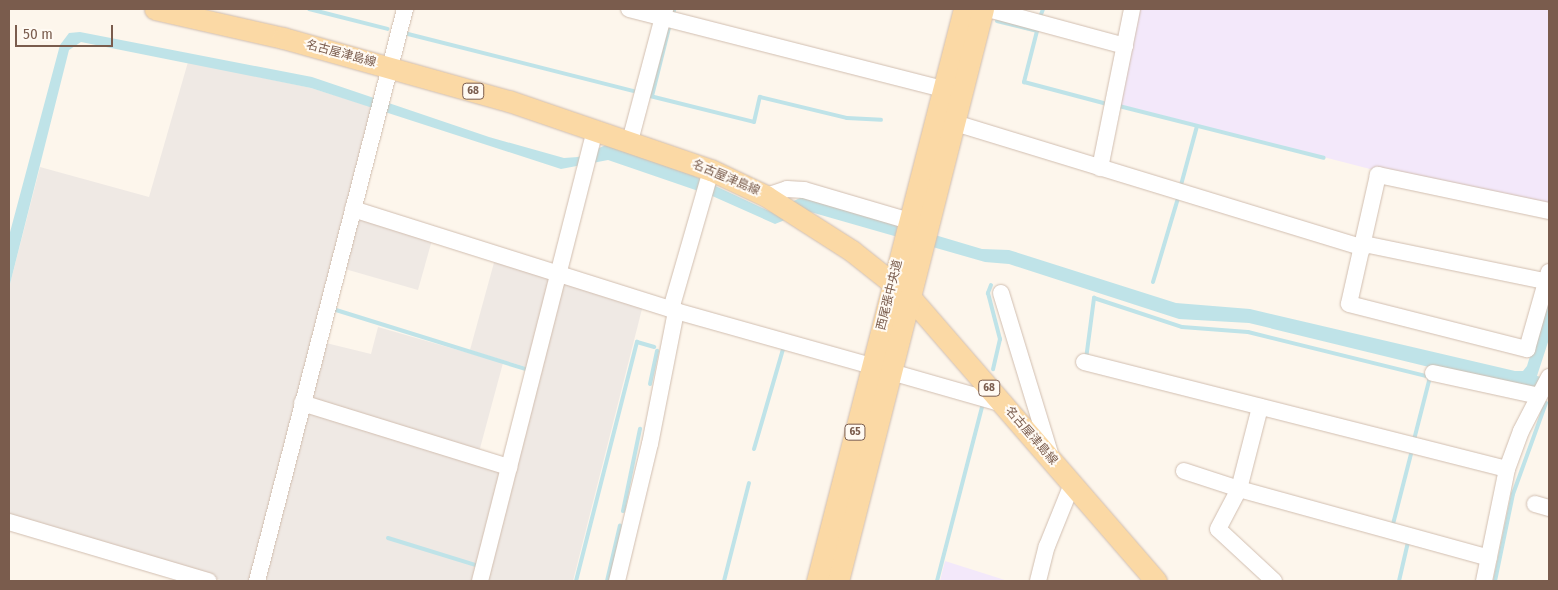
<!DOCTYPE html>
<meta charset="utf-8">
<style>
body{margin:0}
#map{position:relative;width:1558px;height:590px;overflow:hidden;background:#fdf6ec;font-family:"Fira Sans Condensed","Noto Sans JP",sans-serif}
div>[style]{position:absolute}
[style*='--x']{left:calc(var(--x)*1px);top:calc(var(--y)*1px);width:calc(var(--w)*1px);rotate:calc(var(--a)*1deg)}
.industrial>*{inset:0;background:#efe9e4}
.education>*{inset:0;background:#f3e8fa}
.water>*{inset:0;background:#bfe3e8}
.stream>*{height:4px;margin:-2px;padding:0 2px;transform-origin:2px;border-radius:2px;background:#bfe3e8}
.roads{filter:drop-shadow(0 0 1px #d1beb0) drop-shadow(0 0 1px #d1beb0)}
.minor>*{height:16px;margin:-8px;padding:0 8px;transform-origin:8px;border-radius:8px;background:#fff}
.major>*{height:21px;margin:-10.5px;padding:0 10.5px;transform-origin:10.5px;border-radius:10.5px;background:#fbd9a5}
span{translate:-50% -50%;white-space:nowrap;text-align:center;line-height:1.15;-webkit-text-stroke:4px #fffaf3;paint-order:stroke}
.shield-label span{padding:1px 4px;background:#fffaf3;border:1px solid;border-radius:4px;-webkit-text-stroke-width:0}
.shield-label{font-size:11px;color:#7a5c4d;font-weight:700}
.street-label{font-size:12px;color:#7a5c4d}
.frame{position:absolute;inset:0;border:10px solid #7a5c4d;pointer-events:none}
.scale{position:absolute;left:15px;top:25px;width:98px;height:22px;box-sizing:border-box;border:2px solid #7a5c4d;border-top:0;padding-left:6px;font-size:15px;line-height:18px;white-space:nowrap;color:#7a5c4d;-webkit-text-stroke:4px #fffaf3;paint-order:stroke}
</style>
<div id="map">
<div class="industrial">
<div style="clip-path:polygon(188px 62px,311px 88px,372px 107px,250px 581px,224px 581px,9px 517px,9px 288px,40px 167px,149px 197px)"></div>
<div style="clip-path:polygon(362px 218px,432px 240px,418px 290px,345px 269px,357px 222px)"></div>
<div style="clip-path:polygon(495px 259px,545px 275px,549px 282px,529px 368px,470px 350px)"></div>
<div style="clip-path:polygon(567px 280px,643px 305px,573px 581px,486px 581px,561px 284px)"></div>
<div style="clip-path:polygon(378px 327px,503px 363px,479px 452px,318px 403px,312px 396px,326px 343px,371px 354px)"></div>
<div style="clip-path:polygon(308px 409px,499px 469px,502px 474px,474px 581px,265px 581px)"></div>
</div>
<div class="education">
<div style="clip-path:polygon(1137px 9px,1549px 9px,1549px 207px,1374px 170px,1118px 104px)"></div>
<div style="clip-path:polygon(945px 561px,1008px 581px,940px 581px)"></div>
</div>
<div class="water">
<div style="clip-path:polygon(80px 32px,312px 77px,489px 137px,564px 158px,578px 157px,606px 145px,692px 175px,771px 212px,804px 196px,982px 249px,1009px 250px,1176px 303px,1250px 309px,1515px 371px,1523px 371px,1527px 366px,1549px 293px,1549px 339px,1537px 376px,1549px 379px,1549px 392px,1470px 377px,1249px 323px,1179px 319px,1009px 264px,985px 262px,807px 211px,775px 224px,710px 195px,608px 160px,561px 169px,311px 88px,81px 42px,69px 50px,9px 288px,9px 236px,60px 45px,69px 33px)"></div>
</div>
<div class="stream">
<div style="--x:309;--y:9;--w:81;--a:14.2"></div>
<div style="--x:674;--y:11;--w:2;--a:-90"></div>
<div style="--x:1040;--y:17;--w:9;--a:-69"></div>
<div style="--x:997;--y:21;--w:41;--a:14"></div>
<div style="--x:1037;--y:31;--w:53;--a:104.3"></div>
<div style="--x:1024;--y:82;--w:86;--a:14.8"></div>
<div style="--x:408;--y:34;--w:236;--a:14.2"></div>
<div style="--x:650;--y:96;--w:107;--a:14"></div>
<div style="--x:754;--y:122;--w:26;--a:-77"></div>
<div style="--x:760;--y:97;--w:89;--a:13.6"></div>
<div style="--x:847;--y:118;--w:34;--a:3"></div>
<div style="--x:652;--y:96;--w:70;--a:-76"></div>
<div style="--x:1119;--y:106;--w:211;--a:14.2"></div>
<div style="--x:1181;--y:185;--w:61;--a:-74.8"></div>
<div style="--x:1153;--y:282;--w:88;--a:-73.4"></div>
<div style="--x:991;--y:285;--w:9;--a:111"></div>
<div style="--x:988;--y:293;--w:48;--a:75.4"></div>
<div style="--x:1000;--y:339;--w:31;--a:103"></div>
<div style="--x:336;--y:310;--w:199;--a:17.3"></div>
<div style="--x:1086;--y:359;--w:62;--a:-82.5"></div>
<div style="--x:1094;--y:298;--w:93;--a:18.2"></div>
<div style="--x:1182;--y:327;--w:66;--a:4.3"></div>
<div style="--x:1248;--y:332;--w:187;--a:13.9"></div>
<div style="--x:1430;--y:377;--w:65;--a:104.3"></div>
<div style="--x:650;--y:384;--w:34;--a:-78"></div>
<div style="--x:754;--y:449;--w:104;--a:-73.8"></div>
<div style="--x:623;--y:511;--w:84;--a:-78.3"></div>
<div style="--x:1392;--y:528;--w:81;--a:-75.6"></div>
<div style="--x:388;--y:538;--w:92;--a:17.1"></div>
<div style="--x:576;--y:581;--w:247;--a:-75.7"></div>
<div style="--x:637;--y:342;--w:18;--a:16"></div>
<div style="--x:607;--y:581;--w:57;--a:-76.9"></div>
<div style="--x:724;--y:581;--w:101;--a:-75.7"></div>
<div style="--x:937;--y:581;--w:180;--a:-75.5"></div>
<div style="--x:1399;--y:581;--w:40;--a:-77"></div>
<div style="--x:1495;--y:581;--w:89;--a:-78.3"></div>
<div style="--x:1513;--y:494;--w:97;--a:-70.1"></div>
</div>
<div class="roads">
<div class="minor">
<div style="--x:629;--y:9;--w:323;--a:14.3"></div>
<div style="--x:988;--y:9;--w:142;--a:15.1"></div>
<div style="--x:955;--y:123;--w:427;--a:17"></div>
<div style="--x:630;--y:141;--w:137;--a:-75.1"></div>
<div style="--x:1100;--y:168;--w:162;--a:-78.6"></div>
<div style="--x:766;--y:196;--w:22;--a:-18"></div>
<div style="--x:787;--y:189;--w:17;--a:3"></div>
<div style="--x:804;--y:190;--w:109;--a:16.4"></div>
<div style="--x:353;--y:209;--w:339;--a:17.5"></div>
<div style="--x:676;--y:311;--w:204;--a:15.7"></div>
<div style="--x:1549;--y:211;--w:175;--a:-168.1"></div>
<div style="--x:1378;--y:175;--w:132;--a:102.7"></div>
<div style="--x:1349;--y:304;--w:184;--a:14.2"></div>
<div style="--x:1527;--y:349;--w:80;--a:-74.1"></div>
<div style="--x:1364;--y:244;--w:189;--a:11.6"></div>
<div style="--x:1001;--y:293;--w:175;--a:73"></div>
<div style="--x:671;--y:309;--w:145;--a:-73.9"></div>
<div style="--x:1084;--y:362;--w:436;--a:14.2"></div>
<div style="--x:891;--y:372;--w:116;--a:15.9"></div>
<div style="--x:1433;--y:373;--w:108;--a:12.2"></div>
<div style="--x:302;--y:403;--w:217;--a:17.2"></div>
<div style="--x:1184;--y:471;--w:58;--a:18.1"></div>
<div style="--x:1239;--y:489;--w:85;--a:-75.6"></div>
<div style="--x:1535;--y:504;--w:15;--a:16"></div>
<div style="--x:9;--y:522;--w:208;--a:16.5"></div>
<div style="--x:257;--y:581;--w:591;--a:-75.49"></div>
<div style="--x:480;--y:581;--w:465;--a:-75.7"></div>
<div style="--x:617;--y:581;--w:141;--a:-76.5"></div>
<div style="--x:650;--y:444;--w:136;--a:-78.9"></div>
<div style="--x:1038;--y:581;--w:36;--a:-76"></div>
<div style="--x:1047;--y:546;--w:67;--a:-68"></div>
<div style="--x:1274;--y:581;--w:76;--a:-137.1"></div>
<div style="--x:1218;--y:529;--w:45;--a:-62.3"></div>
<div style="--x:1239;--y:489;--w:259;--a:15.4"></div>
<div style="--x:1484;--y:581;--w:114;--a:-78.4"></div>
<div style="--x:1507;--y:469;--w:40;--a:-69.8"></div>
<div style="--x:1521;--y:431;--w:61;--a:-62.6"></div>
</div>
<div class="major">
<div style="--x:155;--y:9;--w:131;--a:12.8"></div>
<div style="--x:283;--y:38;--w:235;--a:15.6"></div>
<div style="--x:509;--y:101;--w:213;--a:18.9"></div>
<div style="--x:711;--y:170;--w:61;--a:25.3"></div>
<div style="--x:766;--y:196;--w:102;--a:32.6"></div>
<div style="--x:852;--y:251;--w:74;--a:38.4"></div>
<div style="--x:910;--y:297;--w:376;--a:49.1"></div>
<div style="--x:817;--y:581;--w:591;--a:-75.59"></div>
<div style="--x:838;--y:581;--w:590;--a:-75.78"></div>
</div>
</div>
<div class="shield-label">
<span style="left:473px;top:91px">68</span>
<span style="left:989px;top:388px">68</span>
<span style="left:855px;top:432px">65</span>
</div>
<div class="street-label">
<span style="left:341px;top:54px;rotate:15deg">名古屋津島線</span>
<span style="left:726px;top:178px;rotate:23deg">名古屋津島線</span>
<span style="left:890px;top:295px;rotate:-76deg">西尾張中央道</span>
<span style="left:1031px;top:436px;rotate:49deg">名古屋津島線</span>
</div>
<div class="frame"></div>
<div class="scale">50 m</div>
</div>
